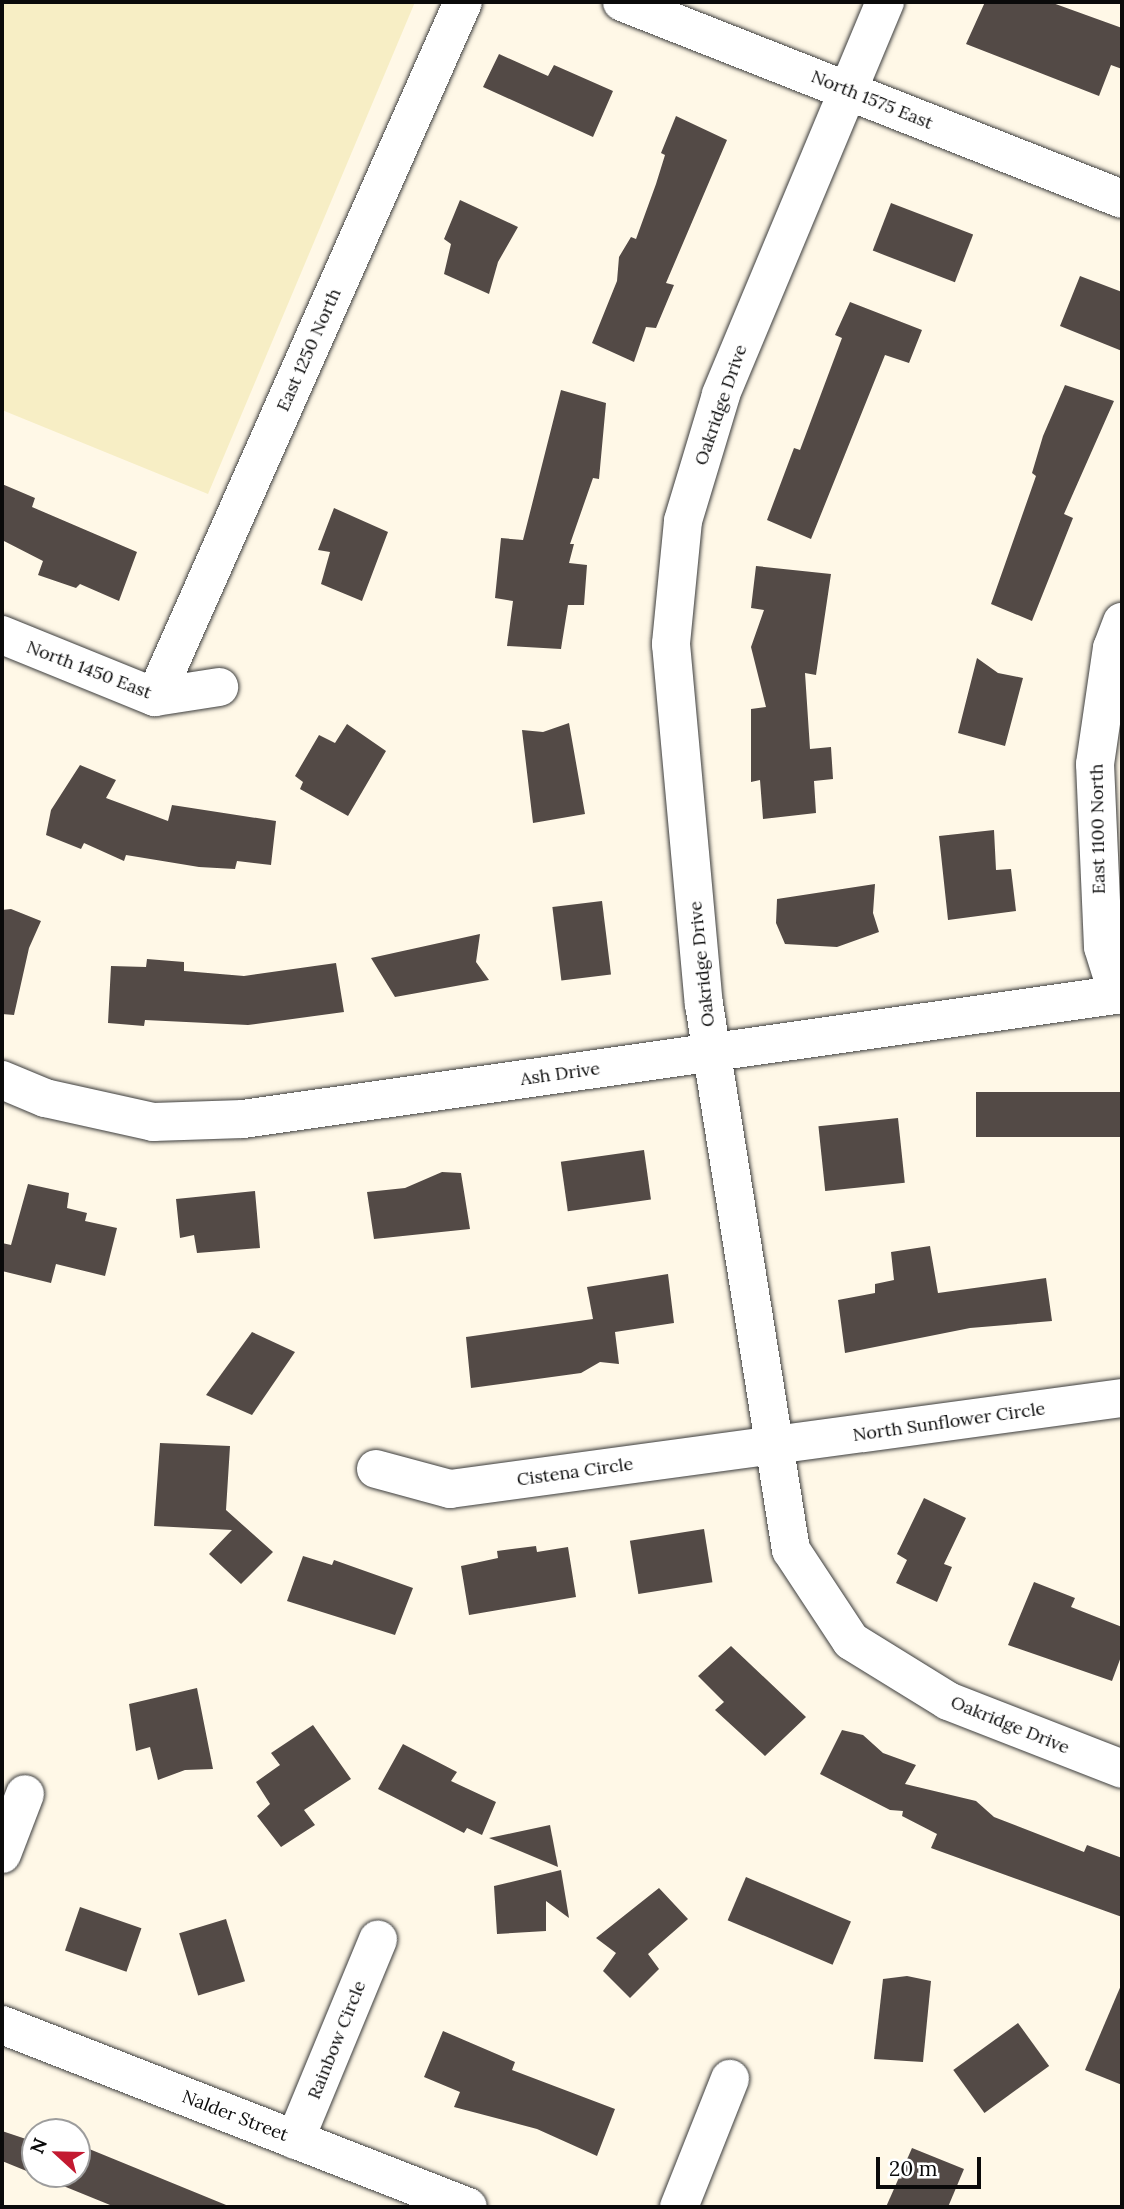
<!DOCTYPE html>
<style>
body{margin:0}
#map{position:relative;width:1124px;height:2209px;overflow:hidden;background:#fff8e7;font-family:Lora,serif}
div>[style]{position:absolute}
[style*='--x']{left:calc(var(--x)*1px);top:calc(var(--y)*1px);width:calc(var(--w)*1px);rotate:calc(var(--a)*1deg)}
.farmland>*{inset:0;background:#f7eec5}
.building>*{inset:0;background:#534a46;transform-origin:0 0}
.roads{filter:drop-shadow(0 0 2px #3d3d3d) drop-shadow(0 0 2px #3d3d3d)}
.minor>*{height:38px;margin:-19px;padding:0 19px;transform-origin:19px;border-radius:19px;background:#fff}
span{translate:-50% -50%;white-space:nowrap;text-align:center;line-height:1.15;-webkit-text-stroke:7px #fff;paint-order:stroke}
.street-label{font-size:18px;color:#0a0a0a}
.frame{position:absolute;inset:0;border:4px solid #0a0a0a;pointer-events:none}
.north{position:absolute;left:21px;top:2118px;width:70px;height:70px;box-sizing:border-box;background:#fff;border:2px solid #9d9d9d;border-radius:50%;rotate:292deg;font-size:19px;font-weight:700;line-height:28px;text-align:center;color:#0a0a0a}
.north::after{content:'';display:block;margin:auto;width:24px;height:32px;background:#c31930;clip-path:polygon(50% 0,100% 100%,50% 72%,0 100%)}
.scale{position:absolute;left:876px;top:2157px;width:105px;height:32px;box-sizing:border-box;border:4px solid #0a0a0a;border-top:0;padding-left:9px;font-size:21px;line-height:24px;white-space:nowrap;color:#0a0a0a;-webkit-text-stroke:5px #fff;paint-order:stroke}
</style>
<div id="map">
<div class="farmland">
<div style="clip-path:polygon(2px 2px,415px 2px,208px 494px,2px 410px)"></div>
</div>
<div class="building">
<div style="clip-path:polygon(985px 2px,1050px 2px,1122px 28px,1122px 69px,1111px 65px,1099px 96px,966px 44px)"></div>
<div style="clip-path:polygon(499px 54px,548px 76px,554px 65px,613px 91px,593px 137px,483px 87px)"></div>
<div style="clip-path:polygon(676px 116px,727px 140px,666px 283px,674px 285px,656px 328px,646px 327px,634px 362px,592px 343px,617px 281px,619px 257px,631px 237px,636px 239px,656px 184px,665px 155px,661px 153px)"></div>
<div style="clip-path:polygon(460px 200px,518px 227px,498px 262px,489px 294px,444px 274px,451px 244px,444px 239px)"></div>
<div style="left:891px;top:203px;width:88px;height:51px;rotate:21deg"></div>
<div style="clip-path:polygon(1080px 276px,1122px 292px,1122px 351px,1060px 326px)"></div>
<div style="clip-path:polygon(850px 302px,922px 330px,909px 363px,885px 355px,811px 539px,767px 520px,794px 448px,800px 450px,842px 338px,835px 335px)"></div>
<div style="clip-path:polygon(1065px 385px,1114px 401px,1064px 514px,1073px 518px,1032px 621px,991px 604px,1036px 476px,1032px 473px,1043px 436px)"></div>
<div style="clip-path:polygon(561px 390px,606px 403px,599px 479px,593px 478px,570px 544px,574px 544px,569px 563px,587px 565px,584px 605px,568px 605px,561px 649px,507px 646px,513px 601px,495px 598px,501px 538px,523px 540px)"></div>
<div style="clip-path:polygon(2px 484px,35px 498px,32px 507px,137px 552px,119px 601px,80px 584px,76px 588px,38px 575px,43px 561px,2px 540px)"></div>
<div style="clip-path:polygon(334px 508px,388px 532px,362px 601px,321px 584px,330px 552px,318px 550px)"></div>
<div style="clip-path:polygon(756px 566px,831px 574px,816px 675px,805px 673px,810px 749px,831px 747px,833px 779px,814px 781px,816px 813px,763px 819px,760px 780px,751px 782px,751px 709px,766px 707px,751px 647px,764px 610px,751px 608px)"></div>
<div style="clip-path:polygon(977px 658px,998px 673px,1023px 678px,1005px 746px,958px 733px)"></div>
<div style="clip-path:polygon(569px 723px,585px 814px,533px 823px,522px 730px,543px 732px)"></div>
<div style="clip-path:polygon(347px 724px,386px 751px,348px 816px,300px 789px,303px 782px,295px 776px,319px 735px,335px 743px)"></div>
<div style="clip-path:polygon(80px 765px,116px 780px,106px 798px,168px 821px,172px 805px,276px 821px,271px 865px,237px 861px,235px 869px,199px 867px,126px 855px,124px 861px,84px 843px,81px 849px,46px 835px,51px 810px)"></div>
<div style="clip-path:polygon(994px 830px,996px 870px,1011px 869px,1016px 911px,948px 920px,939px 836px)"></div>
<div style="clip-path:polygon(875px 884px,873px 913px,879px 932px,837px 947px,785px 944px,776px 923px,777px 899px)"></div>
<div style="left:602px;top:901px;width:74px;height:50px;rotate:83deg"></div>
<div style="clip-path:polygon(11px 909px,41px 921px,29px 948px,14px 1015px,2px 1014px,2px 910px)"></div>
<div style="clip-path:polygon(480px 934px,476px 962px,489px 980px,395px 997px,371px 958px)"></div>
<div style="clip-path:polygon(147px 959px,184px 962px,184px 971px,244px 976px,336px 963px,344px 1012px,248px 1025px,145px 1020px,144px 1026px,108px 1023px,111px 966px,146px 967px)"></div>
<div style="left:1122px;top:1092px;width:45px;height:146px;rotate:90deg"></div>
<div style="left:898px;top:1118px;width:65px;height:80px;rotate:84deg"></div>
<div style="left:644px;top:1150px;width:50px;height:84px;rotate:82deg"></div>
<div style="clip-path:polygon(442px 1172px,461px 1173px,470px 1229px,374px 1239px,367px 1192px,405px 1188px)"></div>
<div style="clip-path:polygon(28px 1184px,69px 1193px,67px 1208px,87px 1213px,85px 1221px,117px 1228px,105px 1276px,56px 1264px,51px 1283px,2px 1271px,2px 1243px,11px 1245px)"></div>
<div style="clip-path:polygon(255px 1191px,260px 1248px,197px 1253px,194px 1235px,180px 1238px,176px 1199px)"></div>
<div style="clip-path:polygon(930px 1246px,938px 1293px,1046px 1278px,1052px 1321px,970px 1328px,845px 1353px,838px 1300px,875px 1293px,875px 1284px,894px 1280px,891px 1252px)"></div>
<div style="clip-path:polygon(668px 1274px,674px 1323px,615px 1332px,619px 1364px,600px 1362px,581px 1373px,471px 1388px,466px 1337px,593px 1319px,587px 1287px)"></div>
<div style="clip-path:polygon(252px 1332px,295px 1352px,252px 1415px,206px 1395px)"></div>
<div style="clip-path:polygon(160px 1443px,230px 1446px,226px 1510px,273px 1552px,241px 1584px,209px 1554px,232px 1530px,154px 1526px)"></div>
<div style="clip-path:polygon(924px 1498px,966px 1518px,944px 1564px,952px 1567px,937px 1602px,896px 1583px,907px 1560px,897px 1554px)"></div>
<div style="left:704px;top:1529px;width:54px;height:75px;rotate:81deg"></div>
<div style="clip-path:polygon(536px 1546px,537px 1552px,568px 1547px,576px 1597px,469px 1615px,461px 1566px,498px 1558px,497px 1551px)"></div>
<div style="clip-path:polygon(303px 1556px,332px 1565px,334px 1560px,413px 1588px,395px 1635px,287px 1601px)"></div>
<div style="clip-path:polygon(1034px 1582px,1075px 1598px,1071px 1607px,1122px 1627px,1122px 1654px,1112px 1681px,1008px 1645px)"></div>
<div style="clip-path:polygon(731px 1646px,806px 1717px,765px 1756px,715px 1710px,724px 1702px,698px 1676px)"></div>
<div style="clip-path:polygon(197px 1688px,213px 1769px,185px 1770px,158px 1780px,150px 1747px,136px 1751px,129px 1704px)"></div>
<div style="clip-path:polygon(313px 1725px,351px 1779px,304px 1810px,315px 1825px,281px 1847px,257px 1816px,270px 1804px,256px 1782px,280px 1765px,271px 1753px)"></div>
<div style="clip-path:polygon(842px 1730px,863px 1735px,883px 1753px,916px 1765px,905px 1784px,976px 1801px,994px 1817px,1084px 1852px,1087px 1845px,1122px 1858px,1122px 1917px,931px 1848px,937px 1834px,902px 1816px,903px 1811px,890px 1810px,820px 1774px)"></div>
<div style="clip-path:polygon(403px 1744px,457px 1772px,451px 1781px,496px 1802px,482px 1835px,467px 1828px,464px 1833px,378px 1789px)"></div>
<div style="clip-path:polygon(550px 1825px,558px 1867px,489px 1838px)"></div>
<div style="clip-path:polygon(561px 1870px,569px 1918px,546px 1901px,546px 1931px,497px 1934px,494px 1886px)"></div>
<div style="left:746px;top:1877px;width:114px;height:47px;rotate:23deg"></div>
<div style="clip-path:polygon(659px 1888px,688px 1919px,648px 1954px,659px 1969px,630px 1998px,603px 1971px,616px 1953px,596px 1938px)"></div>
<div style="left:80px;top:1907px;width:65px;height:46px;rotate:19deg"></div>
<div style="left:226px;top:1919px;width:65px;height:49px;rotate:73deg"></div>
<div style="clip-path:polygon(907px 1976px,931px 1981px,923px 2062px,874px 2059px,883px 1979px)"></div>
<div style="clip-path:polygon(1122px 1983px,1122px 2085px,1085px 2070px)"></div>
<div style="left:1018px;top:2023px;width:53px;height:80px;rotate:54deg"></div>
<div style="clip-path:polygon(443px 2031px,515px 2062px,512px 2070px,615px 2109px,597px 2156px,537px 2129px,454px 2107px,460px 2092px,424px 2077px)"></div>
<div style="clip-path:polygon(2px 2131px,35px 2142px,35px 2174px,77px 2174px,77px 2144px,231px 2207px,115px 2207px,2px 2161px)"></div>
<div style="clip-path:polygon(912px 2148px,964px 2169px,948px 2207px,886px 2207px)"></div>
</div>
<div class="roads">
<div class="minor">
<div style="--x:622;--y:2;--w:537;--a:21.5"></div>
<div style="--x:885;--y:2;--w:426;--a:112.7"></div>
<div style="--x:721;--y:395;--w:132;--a:106.8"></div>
<div style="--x:683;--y:521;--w:124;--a:95.6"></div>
<div style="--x:671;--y:644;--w:362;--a:84.8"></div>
<div style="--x:704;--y:1004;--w:553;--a:80.95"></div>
<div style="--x:791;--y:1550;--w:109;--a:56.6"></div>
<div style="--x:851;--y:1641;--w:114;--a:31.7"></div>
<div style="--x:948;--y:1701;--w:187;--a:21.3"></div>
<div style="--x:2;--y:635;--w:165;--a:22.1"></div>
<div style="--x:155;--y:697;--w:65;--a:-8.9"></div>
<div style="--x:155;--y:697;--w:760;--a:-66.1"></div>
<div style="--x:1118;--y:995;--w:50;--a:-107.4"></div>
<div style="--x:1103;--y:947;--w:183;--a:-92.5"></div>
<div style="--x:1095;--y:764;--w:117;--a:-81.7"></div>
<div style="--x:1112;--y:648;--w:28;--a:-69"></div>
<div style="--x:2;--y:1080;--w:47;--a:22.7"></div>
<div style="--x:45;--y:1098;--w:111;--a:12.5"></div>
<div style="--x:153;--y:1122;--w:90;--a:-1.9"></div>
<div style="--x:243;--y:1119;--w:888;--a:-8.09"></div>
<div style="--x:376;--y:1469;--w:77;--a:15.1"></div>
<div style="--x:450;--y:1489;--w:678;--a:-7.71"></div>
<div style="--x:2;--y:1854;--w:64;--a:-69"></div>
<div style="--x:2;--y:2025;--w:500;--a:21.33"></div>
<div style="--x:295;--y:2140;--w:217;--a:-67.5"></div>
<div style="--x:679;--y:2207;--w:138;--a:-68.3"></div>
</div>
</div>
<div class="street-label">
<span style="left:872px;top:100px;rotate:22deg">North 1575 East</span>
<span style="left:309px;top:350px;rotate:-66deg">East 1250 North</span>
<span style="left:721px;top:405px;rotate:-71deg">Oakridge Drive</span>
<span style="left:89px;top:670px;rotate:21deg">North 1450 East</span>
<span style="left:1098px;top:829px;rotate:-91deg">East 1100 North</span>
<span style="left:702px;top:964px;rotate:-96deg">Oakridge Drive</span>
<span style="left:560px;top:1074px;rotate:-8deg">Ash Drive</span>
<span style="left:949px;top:1422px;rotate:-8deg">North Sunflower Circle</span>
<span style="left:575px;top:1472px;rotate:-8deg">Cistena Circle</span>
<span style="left:1010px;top:1725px;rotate:22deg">Oakridge Drive</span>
<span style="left:337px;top:2040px;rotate:-68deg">Rainbow Circle</span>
<span style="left:235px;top:2116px;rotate:21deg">Nalder Street</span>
</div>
<div class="frame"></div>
<div class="north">N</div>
<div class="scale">20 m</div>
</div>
